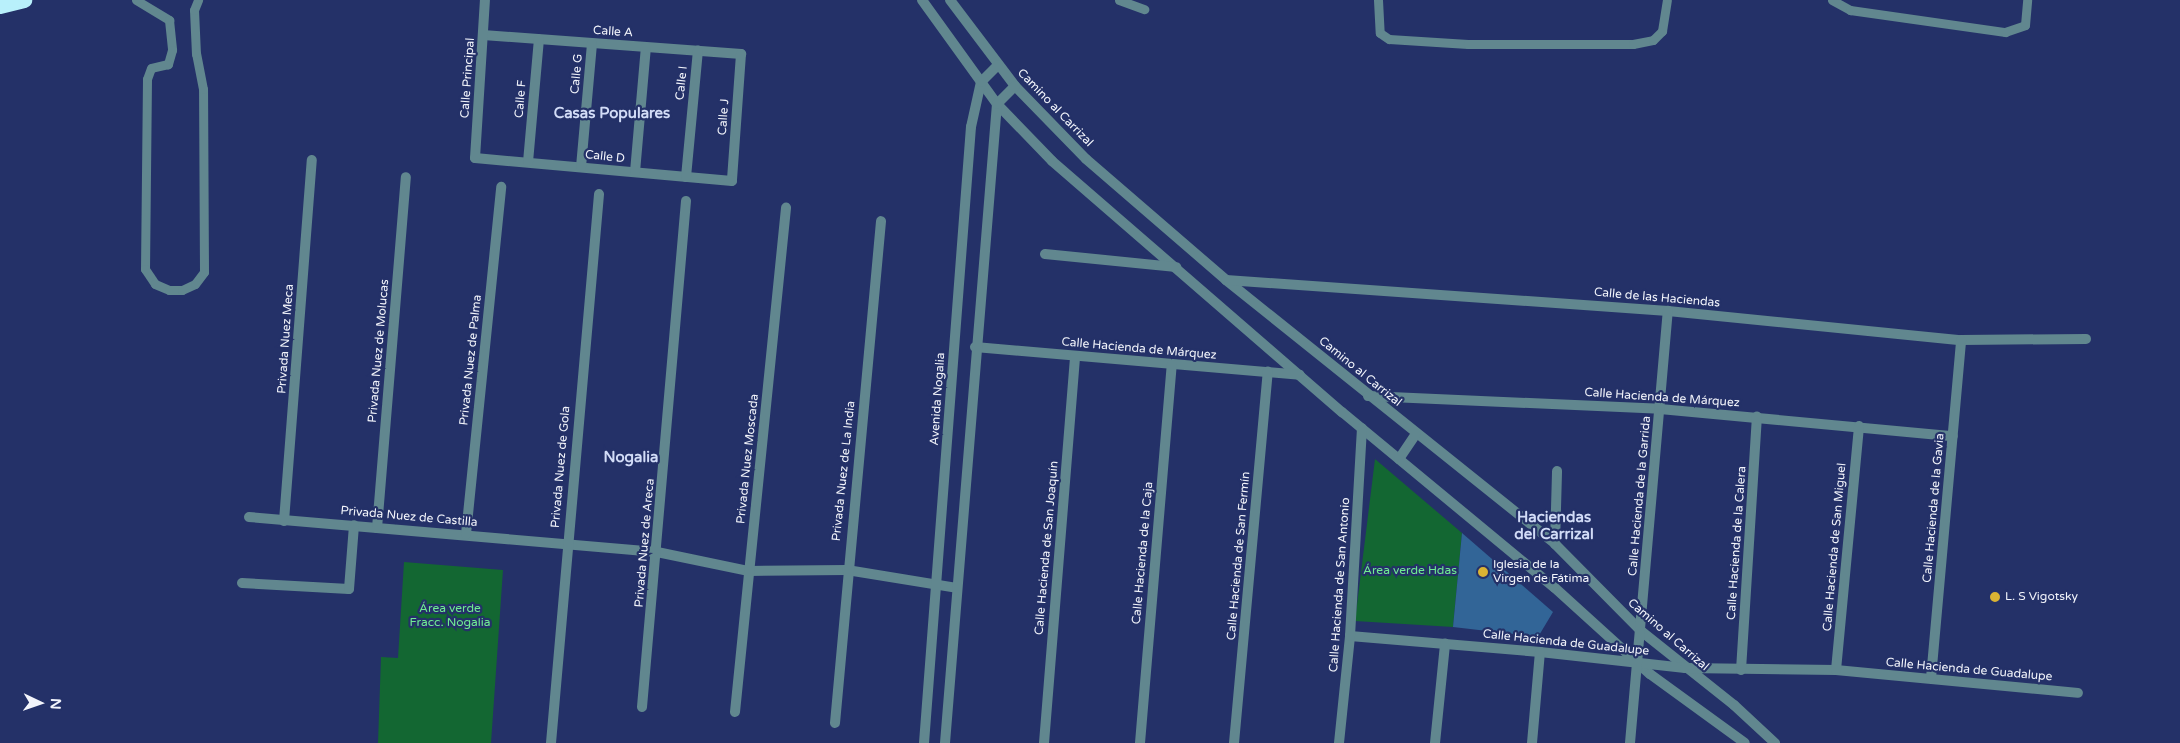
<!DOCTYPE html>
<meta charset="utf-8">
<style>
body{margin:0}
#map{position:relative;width:2180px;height:743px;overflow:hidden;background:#243168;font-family:"Varela Round",sans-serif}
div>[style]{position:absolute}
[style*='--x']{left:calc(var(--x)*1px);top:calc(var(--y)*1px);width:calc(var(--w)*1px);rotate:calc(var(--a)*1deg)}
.green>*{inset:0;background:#136732}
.building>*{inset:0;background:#326597}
.lane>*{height:9px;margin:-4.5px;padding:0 4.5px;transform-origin:4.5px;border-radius:4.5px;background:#61878f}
.street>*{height:10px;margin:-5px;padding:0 5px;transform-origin:5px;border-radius:5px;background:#61878f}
.highway>*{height:15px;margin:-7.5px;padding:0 7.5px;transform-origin:7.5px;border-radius:7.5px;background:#b8f0fb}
.dots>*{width:14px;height:14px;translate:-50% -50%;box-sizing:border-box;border:2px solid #243168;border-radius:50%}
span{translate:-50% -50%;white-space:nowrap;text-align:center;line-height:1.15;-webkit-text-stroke:4.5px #243168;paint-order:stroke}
.street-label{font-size:12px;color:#f2f4fb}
.poi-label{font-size:12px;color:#f2f4fb}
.left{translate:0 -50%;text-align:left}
.park-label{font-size:12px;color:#71ec93}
.quarter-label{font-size:15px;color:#d2dcf7;font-weight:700}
.north{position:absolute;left:15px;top:678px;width:50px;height:50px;-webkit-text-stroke:4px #243168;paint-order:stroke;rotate:93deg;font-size:14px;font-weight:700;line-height:20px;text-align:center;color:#f2f4fb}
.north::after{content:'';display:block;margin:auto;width:18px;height:22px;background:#f2f4fb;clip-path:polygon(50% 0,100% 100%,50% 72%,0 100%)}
</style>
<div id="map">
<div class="green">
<div style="clip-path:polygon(1375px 459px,1462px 533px,1453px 627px,1355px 621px)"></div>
<div style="clip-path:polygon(404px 562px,503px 570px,491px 743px,378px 743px,381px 657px,398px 658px)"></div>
</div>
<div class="building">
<div style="clip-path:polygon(1462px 533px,1553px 612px,1538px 637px,1453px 627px)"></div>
</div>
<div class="lane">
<div style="--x:136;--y:0;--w:39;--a:31"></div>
<div style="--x:169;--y:20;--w:30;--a:84"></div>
<div style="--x:172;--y:50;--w:15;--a:106"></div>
<div style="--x:168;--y:64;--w:17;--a:167"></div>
<div style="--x:151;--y:68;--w:12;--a:110"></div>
<div style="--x:147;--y:79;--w:190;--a:90.6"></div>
<div style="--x:145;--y:269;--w:18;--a:56"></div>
<div style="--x:155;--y:284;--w:15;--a:23"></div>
<div style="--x:169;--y:290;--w:13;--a:0"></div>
<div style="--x:182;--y:290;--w:14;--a:-25"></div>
<div style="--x:195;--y:284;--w:15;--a:-53"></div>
<div style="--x:204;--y:272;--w:183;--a:-90.3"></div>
<div style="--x:203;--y:89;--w:36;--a:-101"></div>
<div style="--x:196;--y:54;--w:44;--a:-92.6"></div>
<div style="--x:194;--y:10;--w:11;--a:-68"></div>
<div style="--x:1119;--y:0;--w:27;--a:20"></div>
<div style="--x:1378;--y:0;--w:33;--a:87"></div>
<div style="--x:1380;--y:33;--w:11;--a:34"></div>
<div style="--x:1389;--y:39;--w:79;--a:3.6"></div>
<div style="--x:1468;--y:44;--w:165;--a:0"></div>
<div style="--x:1633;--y:44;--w:20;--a:-11"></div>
<div style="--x:1653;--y:40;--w:13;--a:-45"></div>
<div style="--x:1662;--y:31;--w:31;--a:-81"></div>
<div style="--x:1832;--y:0;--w:21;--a:29"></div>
<div style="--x:1850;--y:10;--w:157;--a:8.1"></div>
<div style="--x:2005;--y:32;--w:21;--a:-19"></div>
<div style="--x:2025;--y:25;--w:25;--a:-85"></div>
</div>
<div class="street">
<div style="--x:922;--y:0;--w:128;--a:54.2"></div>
<div style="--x:997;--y:104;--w:79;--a:46"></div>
<div style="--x:1052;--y:161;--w:384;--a:40.9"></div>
<div style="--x:1342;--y:412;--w:276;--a:39.6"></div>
<div style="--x:1555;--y:588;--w:128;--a:42.2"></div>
<div style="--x:1650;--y:674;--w:117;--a:36"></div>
<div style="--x:950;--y:0;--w:108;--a:52.9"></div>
<div style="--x:1015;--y:86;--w:102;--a:45.8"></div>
<div style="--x:1086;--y:159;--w:185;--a:40.8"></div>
<div style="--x:1226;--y:280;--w:422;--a:38.7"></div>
<div style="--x:1555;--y:544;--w:122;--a:45.3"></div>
<div style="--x:1641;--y:631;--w:119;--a:38.5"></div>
<div style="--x:1734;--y:705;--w:56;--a:42.8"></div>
<div style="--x:483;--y:35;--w:259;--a:4.2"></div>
<div style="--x:741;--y:54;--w:127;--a:94.1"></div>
<div style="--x:732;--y:181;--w:258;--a:-174.9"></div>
<div style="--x:475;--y:158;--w:158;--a:-86.4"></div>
<div style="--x:528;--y:162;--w:123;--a:-84.9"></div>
<div style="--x:581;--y:167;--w:124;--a:-84.9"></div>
<div style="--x:635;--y:172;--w:125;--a:-85"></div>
<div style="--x:686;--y:177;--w:127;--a:-84.6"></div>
<div style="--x:1045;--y:254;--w:132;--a:5.7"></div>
<div style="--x:1226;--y:280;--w:443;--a:4"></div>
<div style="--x:1668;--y:311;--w:294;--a:5.7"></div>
<div style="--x:1961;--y:340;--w:125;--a:-0.5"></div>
<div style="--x:975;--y:347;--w:326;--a:4.9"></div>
<div style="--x:1368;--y:396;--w:292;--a:2.5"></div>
<div style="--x:1660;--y:409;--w:294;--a:5.3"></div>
<div style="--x:1399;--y:459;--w:30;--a:-56"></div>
<div style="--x:249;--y:517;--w:409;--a:4.9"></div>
<div style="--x:657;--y:552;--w:94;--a:11.7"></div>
<div style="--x:749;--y:571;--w:98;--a:-0.6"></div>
<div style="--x:847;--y:570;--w:111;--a:9.3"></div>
<div style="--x:284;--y:521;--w:362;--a:-85.6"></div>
<div style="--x:377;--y:528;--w:352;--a:-85.3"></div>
<div style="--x:466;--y:534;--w:349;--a:-84.2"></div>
<div style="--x:1555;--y:544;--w:73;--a:-88.4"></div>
<div style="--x:242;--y:583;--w:107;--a:3.2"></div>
<div style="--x:349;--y:589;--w:64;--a:-85.5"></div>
<div style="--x:1350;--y:636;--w:191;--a:4.8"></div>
<div style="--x:1540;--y:652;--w:146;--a:6.3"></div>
<div style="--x:1685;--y:668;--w:151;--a:0.8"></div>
<div style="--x:1836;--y:670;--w:243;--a:5.4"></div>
<div style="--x:1741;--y:670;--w:254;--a:-86.4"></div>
<div style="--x:1836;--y:670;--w:245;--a:-84.6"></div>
<div style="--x:1931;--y:678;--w:339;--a:-84.9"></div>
<div style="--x:642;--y:707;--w:508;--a:-85.03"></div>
<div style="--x:735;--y:712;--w:507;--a:-84.22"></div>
<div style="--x:835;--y:723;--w:504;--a:-84.76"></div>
<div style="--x:551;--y:743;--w:551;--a:-85"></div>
<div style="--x:924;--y:743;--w:618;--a:-85.64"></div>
<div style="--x:971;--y:127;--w:46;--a:-77.5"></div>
<div style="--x:981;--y:82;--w:24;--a:-45"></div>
<div style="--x:945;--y:743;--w:641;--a:-85.35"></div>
<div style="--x:997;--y:104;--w:25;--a:-45"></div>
<div style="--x:1044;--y:743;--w:388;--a:-85.4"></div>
<div style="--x:1140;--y:743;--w:380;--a:-85.2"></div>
<div style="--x:1234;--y:743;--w:373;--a:-84.8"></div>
<div style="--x:1339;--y:743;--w:108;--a:-84.1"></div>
<div style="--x:1350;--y:636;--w:208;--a:-86.7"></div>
<div style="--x:1435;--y:743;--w:100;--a:-84.2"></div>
<div style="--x:1532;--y:743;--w:91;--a:-85"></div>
<div style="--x:1630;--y:743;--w:434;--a:-85"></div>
</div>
<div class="highway">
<div style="--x:0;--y:6;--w:25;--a:-14"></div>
</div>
<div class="dots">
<div style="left:1483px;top:572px;background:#dab333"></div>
<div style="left:1995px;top:597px;background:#dab333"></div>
</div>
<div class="street-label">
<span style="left:613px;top:32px;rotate:4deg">Calle A</span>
<span style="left:577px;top:74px;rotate:-85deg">Calle G</span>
<span style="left:468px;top:78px;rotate:-86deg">Calle Principal</span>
<span style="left:682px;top:83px;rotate:-84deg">Calle I</span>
<span style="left:521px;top:99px;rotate:-85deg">Calle F</span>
<span style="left:1055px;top:108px;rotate:46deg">Camino al Carrizal</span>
<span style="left:724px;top:117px;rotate:-86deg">Calle J</span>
<span style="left:605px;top:157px;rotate:6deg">Calle D</span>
<span style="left:1657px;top:298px;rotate:5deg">Calle de las Haciendas</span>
<span style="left:286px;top:339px;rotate:-86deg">Privada Nuez Meca</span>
<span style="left:1139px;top:349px;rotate:5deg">Calle Hacienda de Márquez</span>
<span style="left:379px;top:351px;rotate:-85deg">Privada Nuez de Molucas</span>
<span style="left:471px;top:360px;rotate:-84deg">Privada Nuez de Palma</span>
<span style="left:1360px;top:372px;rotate:39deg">Camino al Carrizal</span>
<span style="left:1662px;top:398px;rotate:4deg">Calle Hacienda de Márquez</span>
<span style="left:938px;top:399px;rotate:-86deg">Avenida Nogalia</span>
<span style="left:748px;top:459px;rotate:-84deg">Privada Nuez Moscada</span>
<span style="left:561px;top:467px;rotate:-85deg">Privada Nuez de Gola</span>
<span style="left:844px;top:471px;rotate:-84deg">Privada Nuez de La India</span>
<span style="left:1640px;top:496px;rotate:-85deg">Calle Hacienda de la Garrida</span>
<span style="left:1934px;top:508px;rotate:-85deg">Calle Hacienda de la Gavia</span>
<span style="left:409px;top:517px;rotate:5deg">Privada Nuez de Castilla</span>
<span style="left:645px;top:543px;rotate:-85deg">Privada Nuez de Areca</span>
<span style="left:1737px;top:543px;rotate:-86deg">Calle Hacienda de la Calera</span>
<span style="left:1835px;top:547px;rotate:-85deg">Calle Hacienda de San Miguel</span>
<span style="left:1047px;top:548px;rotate:-85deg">Calle Hacienda de San Joaquín</span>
<span style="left:1143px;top:553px;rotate:-85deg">Calle Hacienda de la Caja</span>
<span style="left:1239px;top:556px;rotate:-85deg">Calle Hacienda de San Fermín</span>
<span style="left:1340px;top:585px;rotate:-86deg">Calle Hacienda de San Antonio</span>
<span style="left:1668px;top:635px;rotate:41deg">Camino al Carrizal</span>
<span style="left:1566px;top:643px;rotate:6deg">Calle Hacienda de Guadalupe</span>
<span style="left:1969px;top:670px;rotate:5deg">Calle Hacienda de Guadalupe</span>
</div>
<div class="poi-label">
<span class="left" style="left:1493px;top:572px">Iglesia de la<br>Virgen de Fátima</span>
<span class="left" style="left:2005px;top:597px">L. S Vigotsky</span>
</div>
<div class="park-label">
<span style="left:1410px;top:571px">Área verde Hdas</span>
<span style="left:450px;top:616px">Área verde<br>Fracc. Nogalia</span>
</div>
<div class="quarter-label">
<span style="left:612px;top:114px">Casas Populares</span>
<span style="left:631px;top:458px">Nogalia</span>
<span style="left:1554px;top:526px">Haciendas<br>del Carrizal</span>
</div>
<div class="north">N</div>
</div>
